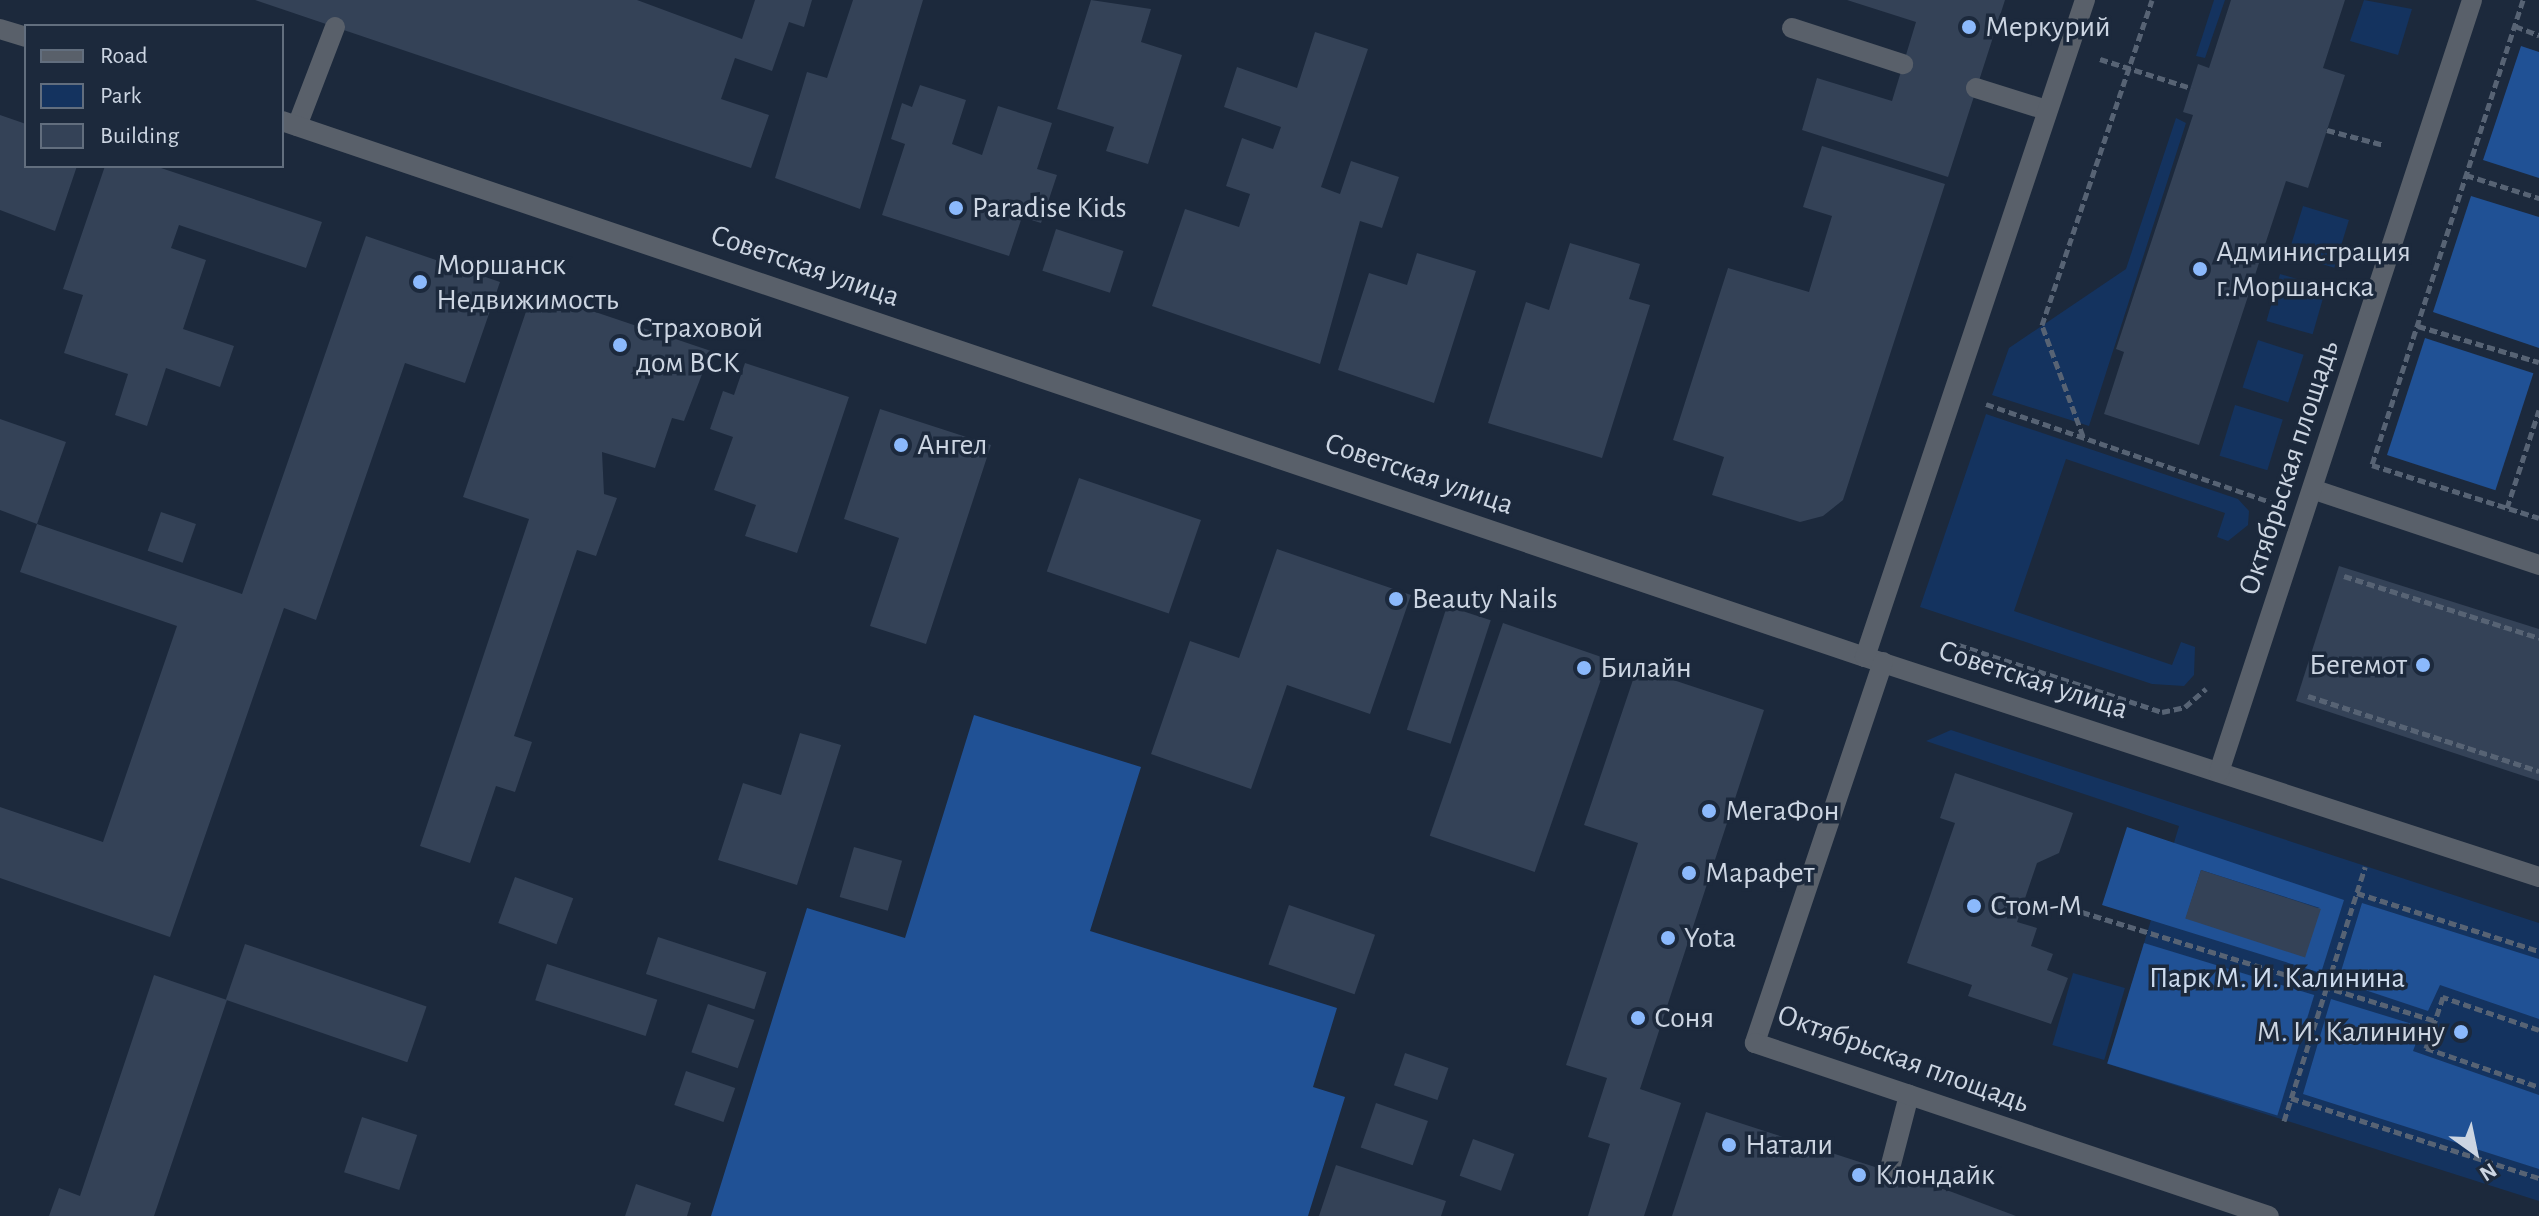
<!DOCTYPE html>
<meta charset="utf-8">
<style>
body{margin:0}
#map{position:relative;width:2539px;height:1216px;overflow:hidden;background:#1c293c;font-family:"Alegreya Sans",sans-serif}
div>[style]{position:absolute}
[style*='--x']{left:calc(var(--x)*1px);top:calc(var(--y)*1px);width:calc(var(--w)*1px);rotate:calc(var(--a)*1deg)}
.green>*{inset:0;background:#14335f;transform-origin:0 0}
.forest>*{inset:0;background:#205195;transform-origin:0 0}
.building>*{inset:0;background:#344257;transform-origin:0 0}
.path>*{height:5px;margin-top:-2.5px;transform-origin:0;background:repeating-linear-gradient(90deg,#576374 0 8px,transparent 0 12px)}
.service>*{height:20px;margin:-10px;padding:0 10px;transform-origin:10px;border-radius:10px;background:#59606a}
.minor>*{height:20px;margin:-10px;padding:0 10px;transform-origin:10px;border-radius:10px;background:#59606a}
.dots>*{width:22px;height:22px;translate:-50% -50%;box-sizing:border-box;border:4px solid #1c293c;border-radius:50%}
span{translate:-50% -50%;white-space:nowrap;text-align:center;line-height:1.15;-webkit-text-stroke:7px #1c293c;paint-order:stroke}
.poi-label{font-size:30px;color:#ccd5e2}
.left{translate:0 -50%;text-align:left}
.right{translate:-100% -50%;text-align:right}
.street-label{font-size:30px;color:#ccd5e2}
.park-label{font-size:30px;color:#cddbee}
.legend{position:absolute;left:24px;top:24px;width:260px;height:144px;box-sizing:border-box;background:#1c293c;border:2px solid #626e7e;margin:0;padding:10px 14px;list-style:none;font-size:24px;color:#ccd5e2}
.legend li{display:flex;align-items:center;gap:16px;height:40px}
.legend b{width:40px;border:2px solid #626e7e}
.north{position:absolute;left:2435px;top:1112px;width:80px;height:80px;-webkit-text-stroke:6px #1c293c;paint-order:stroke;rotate:147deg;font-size:22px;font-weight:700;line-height:32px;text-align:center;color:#ccd5e2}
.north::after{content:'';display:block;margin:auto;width:28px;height:36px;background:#ccd5e2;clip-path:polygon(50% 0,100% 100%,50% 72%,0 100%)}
</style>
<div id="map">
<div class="green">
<div style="clip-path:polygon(2214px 0,2225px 0,2205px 58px,2196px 56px)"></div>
<div style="clip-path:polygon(2364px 0,2412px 9px,2398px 55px,2350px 41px)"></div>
<div style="clip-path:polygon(2176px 118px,2186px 123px,2089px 426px,1992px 395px,2009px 348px,2126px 269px)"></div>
<div style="left:2303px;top:206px;width:48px;height:50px;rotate:17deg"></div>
<div style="left:2280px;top:274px;width:48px;height:49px;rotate:16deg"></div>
<div style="left:2258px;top:340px;width:48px;height:50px;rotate:18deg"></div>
<div style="left:2235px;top:405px;width:50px;height:53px;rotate:17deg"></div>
<div style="clip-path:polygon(1986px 414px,2238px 499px,2249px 511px,2248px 525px,2228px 541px,2217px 537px,2225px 513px,2066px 459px,2014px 611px,2172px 665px,2181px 642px,2195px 647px,2194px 675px,2184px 686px,2152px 684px,1920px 607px)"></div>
<div style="clip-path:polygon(1951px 730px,2539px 923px,2539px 1201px,2108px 1064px,2179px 826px,1926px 741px)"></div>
<div style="left:2073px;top:973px;width:54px;height:75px;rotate:16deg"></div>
</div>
<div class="forest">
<div style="clip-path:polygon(2521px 46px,2539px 52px,2539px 178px,2483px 160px)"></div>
<div style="clip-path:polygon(2471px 196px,2539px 217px,2539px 348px,2433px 312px)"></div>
<div style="left:2425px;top:338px;width:114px;height:123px;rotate:18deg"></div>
<div style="clip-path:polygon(974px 715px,1141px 767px,1090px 931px,1337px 1008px,1313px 1087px,1345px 1097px,1308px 1216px,711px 1216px,807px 908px,905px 938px)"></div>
<div style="clip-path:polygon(evenodd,2127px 827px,2344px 900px,2321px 973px,2102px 905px,2127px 827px,2201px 870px,2320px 908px,2186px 918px,2201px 870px)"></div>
<div style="clip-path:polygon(2362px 903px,2539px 959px,2539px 1019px,2440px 985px,2428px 1011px,2338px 981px)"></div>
<div style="left:2144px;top:943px;width:178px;height:126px;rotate:17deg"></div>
<div style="clip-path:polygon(2331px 999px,2422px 1027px,2413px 1051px,2539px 1095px,2539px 1169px,2303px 1094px)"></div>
</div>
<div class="building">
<div style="clip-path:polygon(255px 0,637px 0,742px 39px,755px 0,812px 0,804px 27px,789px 22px,772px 71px,735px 58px,721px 99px,769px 115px,751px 168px)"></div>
<div style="clip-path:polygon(853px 0,923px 0,860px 209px,775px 178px,807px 72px,827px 78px)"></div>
<div style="clip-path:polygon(1091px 0,1151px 9px,1141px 42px,1182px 55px,1148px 164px,1106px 151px,1114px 127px,1057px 109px)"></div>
<div style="clip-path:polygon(1847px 0,2005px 0,1948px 177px,1802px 130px,1817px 78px,1892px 101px,1916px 22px)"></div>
<div style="clip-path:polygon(2231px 0,2345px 0,2323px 68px,2345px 75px,2308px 188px,2286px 181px,2199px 445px,2104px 414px,2124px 352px,2116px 349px,2193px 115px,2183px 112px,2198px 64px,2209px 68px)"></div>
<div style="clip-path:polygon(1315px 32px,1368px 49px,1321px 187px,1340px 194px,1351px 161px,1399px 177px,1382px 228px,1360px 221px,1320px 364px,1152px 306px,1185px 209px,1239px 227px,1250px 194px,1226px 186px,1242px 138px,1273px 149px,1281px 127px,1224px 107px,1237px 67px,1297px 88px)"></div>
<div style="clip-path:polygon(920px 85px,966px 100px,952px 144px,982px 155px,998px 106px,1052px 123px,1037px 169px,1057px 175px,1041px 223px,1022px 217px,1009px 256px,882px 215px,905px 144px,891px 139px,902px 103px,912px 107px)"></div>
<div style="clip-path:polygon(0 115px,26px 124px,26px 166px,77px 166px,55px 231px,0 210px)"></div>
<div style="clip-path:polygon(1822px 146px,1945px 184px,1843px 500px,1823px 516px,1800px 522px,1712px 495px,1724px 457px,1673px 440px,1728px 268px,1809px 292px,1832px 216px,1803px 207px)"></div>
<div style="clip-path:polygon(105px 166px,155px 166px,322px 222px,306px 268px,179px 225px,171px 248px,206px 260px,183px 329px,234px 346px,220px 387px,166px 368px,147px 426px,115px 415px,128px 374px,64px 353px,83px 295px,63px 289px)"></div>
<div style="left:1056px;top:229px;width:71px;height:44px;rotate:18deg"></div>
<div style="clip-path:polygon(366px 236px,500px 282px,465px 383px,405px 363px,316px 620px,284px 608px,170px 937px,0 878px,0 807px,103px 842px,177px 626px,20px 572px,37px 524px,242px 594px)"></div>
<div style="clip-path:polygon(1570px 243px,1640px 264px,1629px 299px,1650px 305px,1602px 458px,1488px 423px,1526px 302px,1549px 310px)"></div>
<div style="clip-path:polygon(1417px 253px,1476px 271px,1434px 403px,1338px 370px,1369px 273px,1407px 285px)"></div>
<div style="clip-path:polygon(533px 291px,711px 351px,684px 421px,672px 418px,655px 468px,602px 452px,604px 494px,617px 498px,596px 556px,577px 550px,514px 736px,532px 742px,515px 792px,496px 786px,470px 863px,420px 846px,529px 519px,463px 497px)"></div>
<div style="clip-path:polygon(745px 363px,849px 397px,797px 553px,745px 536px,756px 505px,714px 490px,733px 437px,710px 429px,723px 391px,734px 395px)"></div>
<div style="clip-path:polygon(880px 409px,991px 445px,926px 644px,870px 626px,899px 538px,844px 519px)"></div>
<div style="clip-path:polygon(0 419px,66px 442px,37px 524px,0 510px)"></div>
<div style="left:1079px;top:478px;width:129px;height:99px;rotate:19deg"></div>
<div style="left:161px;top:512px;width:37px;height:41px;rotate:19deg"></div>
<div style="clip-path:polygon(1277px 549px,1411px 595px,1370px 714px,1287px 685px,1251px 789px,1151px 754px,1190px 641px,1239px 658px)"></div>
<div style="clip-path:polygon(2339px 566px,2539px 629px,2539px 781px,2296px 701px)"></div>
<div style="left:1447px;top:606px;width:46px;height:130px;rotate:18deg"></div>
<div style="left:1503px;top:623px;width:111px;height:225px;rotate:19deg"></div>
<div style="clip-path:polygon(1637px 668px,1764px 710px,1640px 1089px,1681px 1103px,1644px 1216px,1588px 1216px,1610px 1144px,1588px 1137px,1607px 1078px,1566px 1065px,1638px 843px,1584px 825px)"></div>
<div style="clip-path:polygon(800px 733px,841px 745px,797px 885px,718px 860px,743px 783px,781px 795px)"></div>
<div style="clip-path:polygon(1955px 773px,2073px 813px,2059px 853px,2037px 863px,2017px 922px,2037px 928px,2031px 946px,2053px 954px,2047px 970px,2068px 978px,2051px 1024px,1968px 996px,1972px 985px,1907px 963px,1955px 823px,1940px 818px)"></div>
<div style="left:854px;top:847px;width:50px;height:52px;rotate:16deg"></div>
<div style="left:2201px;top:870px;width:126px;height:51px;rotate:18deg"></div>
<div style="left:515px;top:877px;width:62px;height:49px;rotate:20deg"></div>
<div style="left:1289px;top:905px;width:91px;height:63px;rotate:19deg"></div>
<div style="left:658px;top:937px;width:114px;height:39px;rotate:18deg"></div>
<div style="left:245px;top:944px;width:192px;height:59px;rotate:19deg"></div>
<div style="left:547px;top:964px;width:116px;height:38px;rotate:18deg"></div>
<div style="clip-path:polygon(154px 975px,227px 1000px,154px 1216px,49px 1216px,59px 1188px,80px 1196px)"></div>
<div style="left:708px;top:1004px;width:49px;height:51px;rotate:19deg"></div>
<div style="left:1405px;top:1053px;width:46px;height:34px;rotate:19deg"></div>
<div style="left:686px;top:1071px;width:52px;height:36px;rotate:19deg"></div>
<div style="left:1376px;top:1103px;width:55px;height:47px;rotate:19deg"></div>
<div style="clip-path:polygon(1706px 1112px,1952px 1192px,2016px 1216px,1672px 1216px)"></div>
<div style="left:362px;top:1117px;width:58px;height:58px;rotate:18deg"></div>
<div style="left:1473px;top:1139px;width:44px;height:39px;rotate:20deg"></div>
<div style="clip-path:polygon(1336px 1165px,1446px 1201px,1441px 1216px,1319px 1216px)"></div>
<div style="clip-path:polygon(636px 1184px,691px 1203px,687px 1216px,625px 1216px)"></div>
</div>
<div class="path">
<div style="--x:2523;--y:0;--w:489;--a:108"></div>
<div style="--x:2372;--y:465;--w:175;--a:17.6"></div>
<div style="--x:2515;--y:26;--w:26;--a:21"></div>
<div style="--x:2100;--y:59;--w:96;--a:17.7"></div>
<div style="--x:2327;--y:130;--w:59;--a:14.7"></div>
<div style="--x:2466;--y:175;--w:77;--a:17.5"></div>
<div style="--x:2418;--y:326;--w:126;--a:16.6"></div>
<div style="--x:1986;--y:404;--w:301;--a:19"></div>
<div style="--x:2083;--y:436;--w:118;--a:-110.3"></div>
<div style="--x:2042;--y:325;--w:343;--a:-71.3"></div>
<div style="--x:2507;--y:508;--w:103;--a:-71.9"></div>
<div style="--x:2344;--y:576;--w:205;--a:17.6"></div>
<div style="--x:1947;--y:641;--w:226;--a:18.3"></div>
<div style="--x:2162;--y:712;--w:24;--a:-12"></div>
<div style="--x:2185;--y:707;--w:28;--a:-41"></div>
<div style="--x:2308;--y:696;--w:243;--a:18"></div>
<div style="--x:2357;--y:893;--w:191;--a:17.7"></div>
<div style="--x:2059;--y:905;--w:393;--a:17.1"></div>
<div style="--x:2539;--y:1030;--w:102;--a:-161"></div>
<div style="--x:2443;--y:997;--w:54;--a:108.4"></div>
<div style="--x:2426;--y:1048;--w:120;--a:19"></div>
<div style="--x:2291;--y:1098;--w:261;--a:17.9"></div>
<div style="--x:2284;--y:1121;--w:267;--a:-72.3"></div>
</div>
<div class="service">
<div style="--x:1792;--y:28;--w:117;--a:18"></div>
<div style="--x:1976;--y:88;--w:73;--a:17.4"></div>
<div style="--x:297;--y:126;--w:106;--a:-69"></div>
<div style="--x:2315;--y:490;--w:236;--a:18.5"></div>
<div style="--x:1889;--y:1172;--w:80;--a:-75.4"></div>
</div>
<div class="minor">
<div style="--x:0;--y:29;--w:27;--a:17"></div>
<div style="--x:282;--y:121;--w:1671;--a:18.71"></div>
<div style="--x:1865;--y:657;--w:709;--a:18.08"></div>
<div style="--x:1865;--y:657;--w:693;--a:-71.49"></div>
<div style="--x:1883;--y:662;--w:402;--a:108.6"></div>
<div style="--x:1755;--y:1043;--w:542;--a:18.6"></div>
<div style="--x:2219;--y:772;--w:812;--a:-71.85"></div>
</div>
<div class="dots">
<div style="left:1969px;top:27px;background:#8bb9fc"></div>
<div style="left:956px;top:208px;background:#8bb9fc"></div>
<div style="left:2200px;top:269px;background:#8bb9fc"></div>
<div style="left:420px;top:282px;background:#8bb9fc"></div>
<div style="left:620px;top:345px;background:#8bb9fc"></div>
<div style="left:901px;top:445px;background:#8bb9fc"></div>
<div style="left:1396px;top:599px;background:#8bb9fc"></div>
<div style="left:2423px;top:665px;background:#8bb9fc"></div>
<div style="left:1584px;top:668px;background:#8bb9fc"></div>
<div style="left:1709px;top:811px;background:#8bb9fc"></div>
<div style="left:1689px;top:873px;background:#8bb9fc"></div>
<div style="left:1974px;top:906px;background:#8bb9fc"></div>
<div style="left:1668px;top:938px;background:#8bb9fc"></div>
<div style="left:1638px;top:1018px;background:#8bb9fc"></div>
<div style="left:2461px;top:1032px;background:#8bb9fc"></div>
<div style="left:1729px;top:1145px;background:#8bb9fc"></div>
<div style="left:1859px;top:1175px;background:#8bb9fc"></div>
</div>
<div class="poi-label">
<span class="left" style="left:1985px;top:27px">Меркурий</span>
<span class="left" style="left:972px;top:208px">Paradise Kids</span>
<span class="left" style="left:2216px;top:269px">Администрация<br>г.Моршанска</span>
<span class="left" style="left:436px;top:282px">Моршанск<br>Недвижимость</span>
<span class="left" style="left:636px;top:345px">Страховой<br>дом ВСК</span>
<span class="left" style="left:917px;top:445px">Ангел</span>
<span class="left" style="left:1412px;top:599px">Beauty Nails</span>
<span class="right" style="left:2407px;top:665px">Бегемот</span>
<span class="left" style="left:1600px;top:668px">Билайн</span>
<span class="left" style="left:1725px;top:811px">МегаФон</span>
<span class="left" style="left:1705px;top:873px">Марафет</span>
<span class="left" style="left:1990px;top:906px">Стом-М</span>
<span class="left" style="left:1684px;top:938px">Yota</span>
<span class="left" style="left:1654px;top:1018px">Соня</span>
<span class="right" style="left:2445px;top:1032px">М. И. Калинину</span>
<span class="left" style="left:1745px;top:1145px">Натали</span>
<span class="left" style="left:1875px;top:1175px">Клондайк</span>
</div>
<div class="street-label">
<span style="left:805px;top:266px;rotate:19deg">Советская улица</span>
<span style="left:2289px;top:468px;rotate:-72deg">Октябрьская площадь</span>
<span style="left:1419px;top:474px;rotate:19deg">Советская улица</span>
<span style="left:2033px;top:680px;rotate:18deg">Советская улица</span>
<span style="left:1903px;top:1059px;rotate:20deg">Октябрьская площадь</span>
</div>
<div class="park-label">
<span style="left:2277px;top:978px">Парк М. И. Калинина</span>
</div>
<ul class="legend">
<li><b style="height:10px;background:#59606a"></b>Road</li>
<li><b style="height:22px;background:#14335f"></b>Park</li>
<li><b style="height:22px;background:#344257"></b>Building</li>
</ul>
<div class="north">N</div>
</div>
